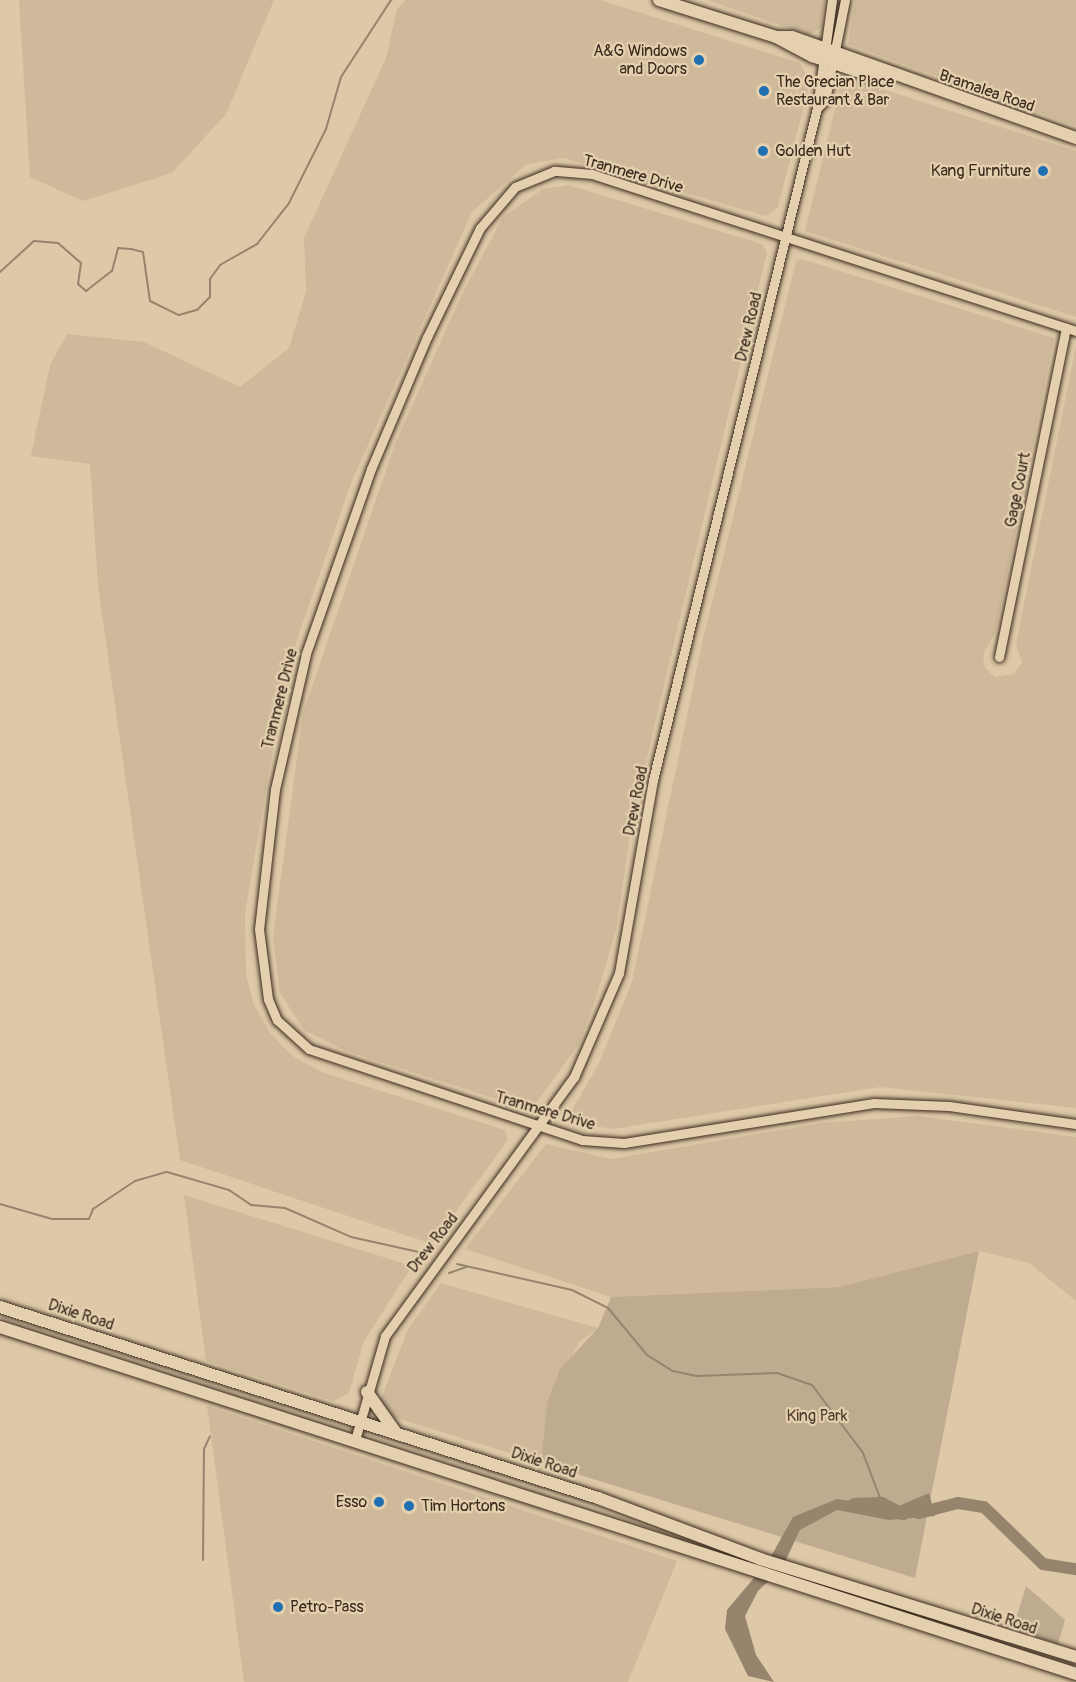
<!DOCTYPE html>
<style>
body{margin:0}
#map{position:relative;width:1076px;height:1682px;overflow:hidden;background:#ddc8a8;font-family:Pangolin,sans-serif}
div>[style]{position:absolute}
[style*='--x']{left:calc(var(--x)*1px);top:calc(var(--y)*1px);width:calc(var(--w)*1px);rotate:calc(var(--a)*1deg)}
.built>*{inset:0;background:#ceb99b}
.green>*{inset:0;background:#bfab8f}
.water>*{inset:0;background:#96846c}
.stream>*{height:2px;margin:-1px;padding:0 1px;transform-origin:1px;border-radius:1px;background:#96846c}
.river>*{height:12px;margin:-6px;padding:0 6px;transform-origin:6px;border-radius:6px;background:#96846c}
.roads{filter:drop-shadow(0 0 2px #3b2a1e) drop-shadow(0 0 2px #3b2a1e)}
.minor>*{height:9px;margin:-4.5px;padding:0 4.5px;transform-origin:4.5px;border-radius:4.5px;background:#e4cfae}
.major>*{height:12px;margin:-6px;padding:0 6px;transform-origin:6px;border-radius:6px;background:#e4cfae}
.dots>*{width:16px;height:16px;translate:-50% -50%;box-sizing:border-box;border:3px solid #e4cfae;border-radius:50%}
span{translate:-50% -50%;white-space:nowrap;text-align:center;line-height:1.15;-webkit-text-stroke:4.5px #e4cfae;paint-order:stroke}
.poi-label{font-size:16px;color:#3b2a1e}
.right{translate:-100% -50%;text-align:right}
.left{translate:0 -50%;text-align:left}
.street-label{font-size:16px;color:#3b2a1e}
.park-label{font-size:16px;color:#4f3d2f}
</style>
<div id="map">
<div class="built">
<div style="clip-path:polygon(19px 0,274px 0,226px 114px,172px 173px,83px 201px,30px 177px)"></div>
<div style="clip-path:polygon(406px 0,600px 0,800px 63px,810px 82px,778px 207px,766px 216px,564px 158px,527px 164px,472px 212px,351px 483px,286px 672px,245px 913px,246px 974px,253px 1003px,270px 1033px,294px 1057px,324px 1073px,505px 1130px,508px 1140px,432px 1244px,180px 1160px,98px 586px,90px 464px,31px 456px,50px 365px,67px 334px,144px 342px,240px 387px,289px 348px,306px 291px,304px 238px,386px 58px,397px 9px)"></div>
<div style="clip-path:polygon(707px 0,825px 0,821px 27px,809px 35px)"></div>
<div style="clip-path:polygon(855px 0,1076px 0,1076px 126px,848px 44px)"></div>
<div style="clip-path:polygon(851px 79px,1076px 151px,1076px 317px,805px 231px,841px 84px)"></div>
<div style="clip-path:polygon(568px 185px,762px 244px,767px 252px,633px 816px,616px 930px,596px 998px,579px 1044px,536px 1103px,519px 1106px,346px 1051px,304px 1030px,280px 993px,273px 936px,303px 713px,395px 444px,462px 294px,503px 217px,543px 189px)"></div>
<div style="clip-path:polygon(802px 259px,1054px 338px,996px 631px,983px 655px,985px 668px,995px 677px,1014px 674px,1022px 663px,1016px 644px,1076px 346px,1076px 1108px,880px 1087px,613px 1129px,574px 1123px,572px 1110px,599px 1063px,632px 982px,702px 643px,796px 261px)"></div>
<div style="clip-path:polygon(918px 1116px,1076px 1137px,1076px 1301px,1029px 1263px,979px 1251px,839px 1287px,611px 1297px,465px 1249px,546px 1144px,612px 1159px,821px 1123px)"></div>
<div style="clip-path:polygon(184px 1195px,412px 1266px,364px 1341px,349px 1393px,334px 1401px,206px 1361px)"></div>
<div style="clip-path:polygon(441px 1283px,598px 1328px,579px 1342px,547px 1403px,541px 1463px,390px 1416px,380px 1402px,408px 1329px)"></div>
<div style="clip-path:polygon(207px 1406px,677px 1561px,628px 1682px,244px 1682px)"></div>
</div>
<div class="green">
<div style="clip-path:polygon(979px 1251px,915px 1578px,541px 1463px,547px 1403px,560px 1369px,598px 1328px,611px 1297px,839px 1287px)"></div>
<div style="clip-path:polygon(1026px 1586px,1065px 1620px,1058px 1644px,1013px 1629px)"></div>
</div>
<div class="water">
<div style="clip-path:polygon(929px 1493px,935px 1516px,889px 1520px,837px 1510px,800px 1530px,782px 1568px,758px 1591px,745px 1616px,756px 1655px,774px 1682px,748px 1676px,725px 1629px,727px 1610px,769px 1560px,793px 1517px,837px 1499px,894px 1508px)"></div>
</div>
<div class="stream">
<div style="--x:0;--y:272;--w:46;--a:-42.4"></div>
<div style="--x:34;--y:241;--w:24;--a:5"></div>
<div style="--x:58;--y:243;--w:30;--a:41"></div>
<div style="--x:81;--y:263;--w:21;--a:98"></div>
<div style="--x:78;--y:284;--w:11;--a:41"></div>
<div style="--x:86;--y:291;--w:33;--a:-38"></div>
<div style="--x:112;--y:271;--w:24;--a:-75"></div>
<div style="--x:118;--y:248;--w:13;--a:4"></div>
<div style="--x:131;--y:249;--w:12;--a:14"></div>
<div style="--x:143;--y:252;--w:49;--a:81.9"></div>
<div style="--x:150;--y:301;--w:32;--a:26"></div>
<div style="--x:179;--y:315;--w:19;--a:-16"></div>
<div style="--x:197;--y:310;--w:18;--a:-45"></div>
<div style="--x:210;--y:297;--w:18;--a:-90"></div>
<div style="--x:210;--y:279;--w:17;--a:-54"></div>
<div style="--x:220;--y:265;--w:43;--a:-29.6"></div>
<div style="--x:257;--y:244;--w:52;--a:-52"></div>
<div style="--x:289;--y:203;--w:83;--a:-63.4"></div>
<div style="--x:326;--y:129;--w:54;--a:-73.9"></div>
<div style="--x:341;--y:77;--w:92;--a:-57"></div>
<div style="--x:0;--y:1204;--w:54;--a:16.1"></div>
<div style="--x:52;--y:1219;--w:37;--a:0"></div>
<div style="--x:89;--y:1219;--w:11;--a:-68"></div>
<div style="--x:93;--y:1209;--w:50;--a:-33.7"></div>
<div style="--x:135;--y:1181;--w:33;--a:-16"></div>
<div style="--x:167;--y:1172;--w:65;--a:16.2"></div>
<div style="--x:229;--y:1190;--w:27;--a:34"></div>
<div style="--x:251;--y:1205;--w:34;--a:5"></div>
<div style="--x:285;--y:1208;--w:72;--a:23.7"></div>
<div style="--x:351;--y:1237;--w:74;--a:12.5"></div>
<div style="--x:457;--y:1264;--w:118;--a:12.7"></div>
<div style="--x:572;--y:1290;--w:40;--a:26.6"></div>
<div style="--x:608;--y:1308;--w:61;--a:50.3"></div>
<div style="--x:647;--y:1355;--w:31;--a:32"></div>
<div style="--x:673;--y:1371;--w:25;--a:12"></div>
<div style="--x:697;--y:1376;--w:80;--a:-2.1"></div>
<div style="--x:777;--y:1373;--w:37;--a:19"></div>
<div style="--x:812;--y:1385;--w:85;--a:53.1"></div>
<div style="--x:863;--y:1453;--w:53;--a:69.2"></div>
<div style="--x:449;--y:1273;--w:18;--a:-19"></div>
<div style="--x:203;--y:1560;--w:111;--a:-89.5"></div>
<div style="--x:204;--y:1449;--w:14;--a:-65"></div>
</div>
<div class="river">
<div style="--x:854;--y:1504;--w:28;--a:-2"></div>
<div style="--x:882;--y:1503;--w:24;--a:28"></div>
<div style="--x:919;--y:1513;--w:40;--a:-14.4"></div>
<div style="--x:958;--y:1503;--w:26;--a:9"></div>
<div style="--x:984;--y:1507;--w:82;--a:44"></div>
<div style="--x:1043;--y:1564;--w:33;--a:9"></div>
</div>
<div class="roads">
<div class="minor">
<div style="--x:817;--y:108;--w:11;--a:-45"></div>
<div style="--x:825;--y:100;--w:102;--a:-78.7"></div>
<div style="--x:1076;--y:331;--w:509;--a:-162.03"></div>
<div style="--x:592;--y:174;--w:38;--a:-175"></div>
<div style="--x:554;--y:171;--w:42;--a:157.7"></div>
<div style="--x:515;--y:187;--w:54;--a:130.5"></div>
<div style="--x:480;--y:228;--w:121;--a:115.9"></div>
<div style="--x:427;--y:337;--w:143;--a:113"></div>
<div style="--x:371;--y:469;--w:196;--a:109.4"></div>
<div style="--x:306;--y:654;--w:139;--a:102.9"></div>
<div style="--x:275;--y:789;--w:141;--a:96.5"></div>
<div style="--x:259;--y:929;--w:71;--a:82.7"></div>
<div style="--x:268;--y:999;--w:23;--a:67"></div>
<div style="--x:277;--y:1020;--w:43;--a:42.2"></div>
<div style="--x:309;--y:1049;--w:288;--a:18.4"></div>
<div style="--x:582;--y:1140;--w:42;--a:4.1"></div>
<div style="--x:624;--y:1143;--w:253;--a:-9.1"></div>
<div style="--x:874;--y:1103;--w:75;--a:2.3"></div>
<div style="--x:949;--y:1106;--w:128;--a:8.1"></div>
<div style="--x:999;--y:657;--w:336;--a:-78.5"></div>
<div style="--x:355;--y:1440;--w:108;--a:-73.9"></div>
<div style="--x:385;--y:1336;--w:321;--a:-53.9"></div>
<div style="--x:574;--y:1077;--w:113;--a:-66.6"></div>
<div style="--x:619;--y:973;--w:196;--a:-80"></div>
<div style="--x:653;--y:780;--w:692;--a:-76.29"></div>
<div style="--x:817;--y:108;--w:109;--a:-82.1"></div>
</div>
<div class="major">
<div style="--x:659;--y:0;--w:123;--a:17.5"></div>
<div style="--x:776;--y:37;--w:16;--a:0"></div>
<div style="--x:792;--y:37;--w:301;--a:19.6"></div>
<div style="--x:776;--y:37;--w:41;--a:27.8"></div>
<div style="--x:812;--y:56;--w:70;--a:18.4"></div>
<div style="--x:878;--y:78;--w:10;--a:-17"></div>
<div style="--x:0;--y:1307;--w:628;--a:17.71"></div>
<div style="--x:598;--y:1498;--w:173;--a:20.6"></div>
<div style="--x:760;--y:1559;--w:331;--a:17.2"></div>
<div style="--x:0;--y:1327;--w:1131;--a:17.87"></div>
<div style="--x:367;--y:1392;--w:50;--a:54.7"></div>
</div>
</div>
<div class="dots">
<div style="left:699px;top:60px;background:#1f6fb2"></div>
<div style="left:764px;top:91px;background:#1f6fb2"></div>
<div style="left:763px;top:151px;background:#1f6fb2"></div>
<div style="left:1043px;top:171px;background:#1f6fb2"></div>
<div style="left:379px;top:1502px;background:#1f6fb2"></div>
<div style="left:409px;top:1506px;background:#1f6fb2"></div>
<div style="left:278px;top:1607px;background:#1f6fb2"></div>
</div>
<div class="poi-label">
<span class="right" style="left:687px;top:60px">A&amp;G Windows<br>and Doors</span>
<span class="left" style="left:776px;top:91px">The Grecian Place<br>Restaurant &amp; Bar</span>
<span class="left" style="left:775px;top:151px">Golden Hut</span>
<span class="right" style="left:1031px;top:171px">Kang Furniture</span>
<span class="right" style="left:367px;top:1502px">Esso</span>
<span class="left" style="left:421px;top:1506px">Tim Hortons</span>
<span class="left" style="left:290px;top:1607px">Petro-Pass</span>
</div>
<div class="street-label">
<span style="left:987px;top:91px;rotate:19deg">Bramalea Road</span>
<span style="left:633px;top:174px;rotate:16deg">Tranmere Drive</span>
<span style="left:749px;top:327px;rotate:-77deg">Drew Road</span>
<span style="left:1018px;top:490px;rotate:-79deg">Gage Court</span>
<span style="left:280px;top:699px;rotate:-76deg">Tranmere Drive</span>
<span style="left:636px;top:801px;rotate:-79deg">Drew Road</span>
<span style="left:545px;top:1111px;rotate:16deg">Tranmere Drive</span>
<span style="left:433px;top:1243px;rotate:-52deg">Drew Road</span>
<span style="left:81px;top:1315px;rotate:18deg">Dixie Road</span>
<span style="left:544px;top:1463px;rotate:18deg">Dixie Road</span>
<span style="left:1004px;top:1619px;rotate:18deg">Dixie Road</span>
</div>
<div class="park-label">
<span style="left:817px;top:1416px">King Park</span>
</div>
</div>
